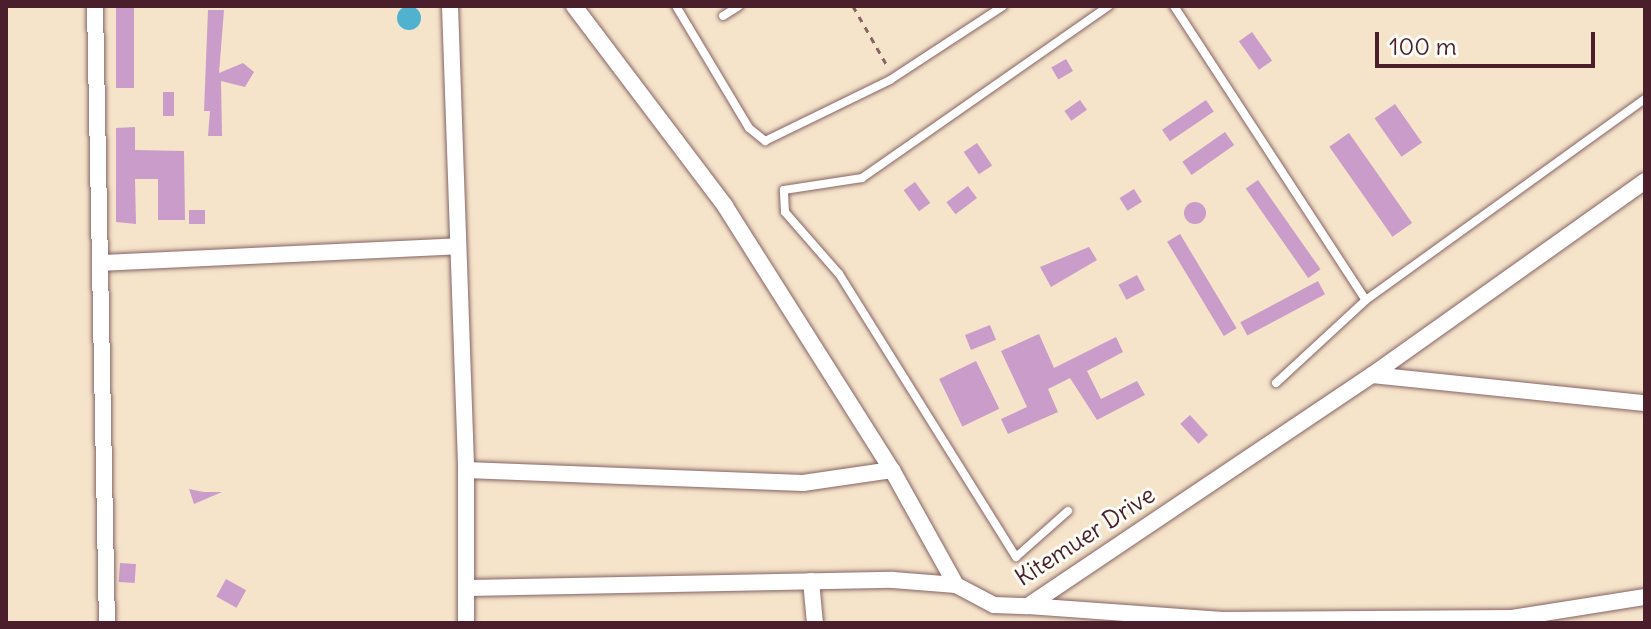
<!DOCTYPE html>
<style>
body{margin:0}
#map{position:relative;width:1651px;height:629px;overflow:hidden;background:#f5e3ca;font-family:Delius,sans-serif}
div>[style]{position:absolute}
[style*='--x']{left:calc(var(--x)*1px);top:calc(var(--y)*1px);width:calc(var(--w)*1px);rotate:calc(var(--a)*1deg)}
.water>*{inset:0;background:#51b2d0}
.round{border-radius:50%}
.building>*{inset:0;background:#ca9cc9;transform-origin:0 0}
.path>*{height:3px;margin-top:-1.5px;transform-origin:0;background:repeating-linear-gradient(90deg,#866463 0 6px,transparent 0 12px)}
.roads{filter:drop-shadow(0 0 2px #866463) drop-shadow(0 0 2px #866463)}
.service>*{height:8px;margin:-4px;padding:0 4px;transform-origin:4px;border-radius:4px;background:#fff}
.minor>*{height:16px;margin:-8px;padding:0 8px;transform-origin:8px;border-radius:8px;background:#fff}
span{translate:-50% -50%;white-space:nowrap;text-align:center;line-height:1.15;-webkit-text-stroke:6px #fdfcf7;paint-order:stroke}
.street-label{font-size:24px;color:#4a1f2b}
.frame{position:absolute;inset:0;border:8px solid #4a1f2b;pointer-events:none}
.scale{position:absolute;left:1375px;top:32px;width:220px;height:36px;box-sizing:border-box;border:4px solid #4a1f2b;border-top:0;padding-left:10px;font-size:24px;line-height:28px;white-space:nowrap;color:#4a1f2b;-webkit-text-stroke:6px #fdfcf7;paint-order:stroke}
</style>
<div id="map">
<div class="water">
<div class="round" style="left:397px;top:6px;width:24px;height:24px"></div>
</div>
<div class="building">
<div style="left:116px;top:6px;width:18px;height:82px"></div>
<div style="clip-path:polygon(208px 10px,224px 10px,219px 73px,243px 63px,254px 72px,245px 87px,221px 81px,222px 136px,208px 136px,210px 111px,204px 111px)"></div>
<div style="left:1252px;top:32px;width:35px;height:16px;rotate:55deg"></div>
<div style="left:1066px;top:59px;width:14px;height:17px;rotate:60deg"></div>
<div style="left:163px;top:92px;width:11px;height:24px"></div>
<div style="left:1080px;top:100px;width:12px;height:19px;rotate:55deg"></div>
<div style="left:1206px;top:100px;width:14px;height:53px;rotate:56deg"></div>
<div style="left:1395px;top:104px;width:47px;height:25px;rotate:55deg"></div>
<div style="clip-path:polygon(135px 127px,135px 150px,184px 151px,185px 220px,158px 220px,158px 179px,135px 179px,136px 224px,116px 222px,116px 128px)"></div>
<div style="left:1225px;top:132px;width:16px;height:52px;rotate:55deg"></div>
<div style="left:1349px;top:133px;width:110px;height:24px;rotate:55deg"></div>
<div style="left:977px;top:143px;width:27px;height:16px;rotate:56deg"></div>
<div style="left:1258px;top:180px;width:109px;height:15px;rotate:55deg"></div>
<div style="left:915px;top:182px;width:26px;height:14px;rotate:54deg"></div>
<div style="left:968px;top:186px;width:15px;height:27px;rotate:53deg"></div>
<div style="left:1134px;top:189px;width:15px;height:17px;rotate:58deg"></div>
<div class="round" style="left:1184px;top:202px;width:22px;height:22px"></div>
<div style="left:189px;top:210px;width:16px;height:14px"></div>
<div style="left:1180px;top:234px;width:110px;height:15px;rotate:59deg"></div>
<div style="clip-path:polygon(1089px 247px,1097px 260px,1051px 287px,1040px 267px)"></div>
<div style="left:1137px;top:275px;width:17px;height:21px;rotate:62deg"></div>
<div style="left:1318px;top:281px;width:15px;height:88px;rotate:62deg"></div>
<div style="left:990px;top:325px;width:16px;height:27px;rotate:68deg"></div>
<div style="clip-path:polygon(1039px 334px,1054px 368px,1116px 337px,1123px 352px,1087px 371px,1101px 399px,1137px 381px,1145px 395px,1097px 420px,1070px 378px,1048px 389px,1058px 412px,1008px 434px,1001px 419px,1027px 407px,1001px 351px)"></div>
<div style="left:976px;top:361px;width:53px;height:41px;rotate:64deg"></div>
<div style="left:1190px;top:415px;width:27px;height:13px;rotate:48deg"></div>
<div style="clip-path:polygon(189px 489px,204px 492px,222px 492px,194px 504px)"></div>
<div style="left:120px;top:563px;width:16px;height:19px;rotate:4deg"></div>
<div style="left:226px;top:579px;width:23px;height:20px;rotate:29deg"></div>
</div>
<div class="path">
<div style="--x:853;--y:6;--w:70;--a:60.2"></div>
</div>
<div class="roads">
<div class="service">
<div style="--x:676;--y:6;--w:142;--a:59.1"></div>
<div style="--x:749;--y:128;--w:21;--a:39"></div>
<div style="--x:765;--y:141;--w:139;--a:-26"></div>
<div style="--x:890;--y:80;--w:135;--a:-33.2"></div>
<div style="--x:1174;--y:6;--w:351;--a:56.9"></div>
<div style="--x:723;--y:16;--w:19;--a:-32"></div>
<div style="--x:1276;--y:383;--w:122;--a:-42.7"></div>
<div style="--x:1366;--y:300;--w:344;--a:-35.8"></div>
<div style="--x:1068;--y:511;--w:69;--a:138.5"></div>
<div style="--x:1016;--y:557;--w:334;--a:-122"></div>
<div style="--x:839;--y:274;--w:82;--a:-131.1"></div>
<div style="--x:785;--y:212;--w:22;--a:-93"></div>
<div style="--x:784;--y:190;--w:79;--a:-8.7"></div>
<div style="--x:862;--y:178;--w:301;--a:-34.9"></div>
</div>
<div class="minor">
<div style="--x:95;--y:6;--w:617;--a:88.89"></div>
<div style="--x:450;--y:6;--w:464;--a:88"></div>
<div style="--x:466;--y:470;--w:153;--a:90"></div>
<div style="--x:574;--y:6;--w:251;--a:52.9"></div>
<div style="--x:725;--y:206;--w:312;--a:57.7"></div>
<div style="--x:892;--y:470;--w:132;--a:60.9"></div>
<div style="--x:956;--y:585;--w:43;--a:27.8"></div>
<div style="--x:994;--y:605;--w:34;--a:2"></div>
<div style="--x:1028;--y:606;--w:414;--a:-33.9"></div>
<div style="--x:1372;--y:375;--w:335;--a:-35.4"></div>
<div style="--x:101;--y:263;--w:355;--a:-2.7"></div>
<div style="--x:1372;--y:375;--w:274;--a:5.9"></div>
<div style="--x:466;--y:470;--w:337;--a:2.2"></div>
<div style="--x:803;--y:483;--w:90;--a:-8.3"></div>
<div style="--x:811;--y:581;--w:42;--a:84.6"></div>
<div style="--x:468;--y:588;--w:425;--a:-1.1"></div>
<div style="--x:893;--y:580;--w:63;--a:4.5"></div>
<div style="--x:1028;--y:606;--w:195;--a:4.1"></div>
<div style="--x:1222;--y:620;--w:290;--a:-0.4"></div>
<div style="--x:1512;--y:618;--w:135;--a:-9"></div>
</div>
</div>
<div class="street-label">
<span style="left:1085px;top:536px;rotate:-33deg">Kitemuer Drive</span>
</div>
<div class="frame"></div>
<div class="scale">100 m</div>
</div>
